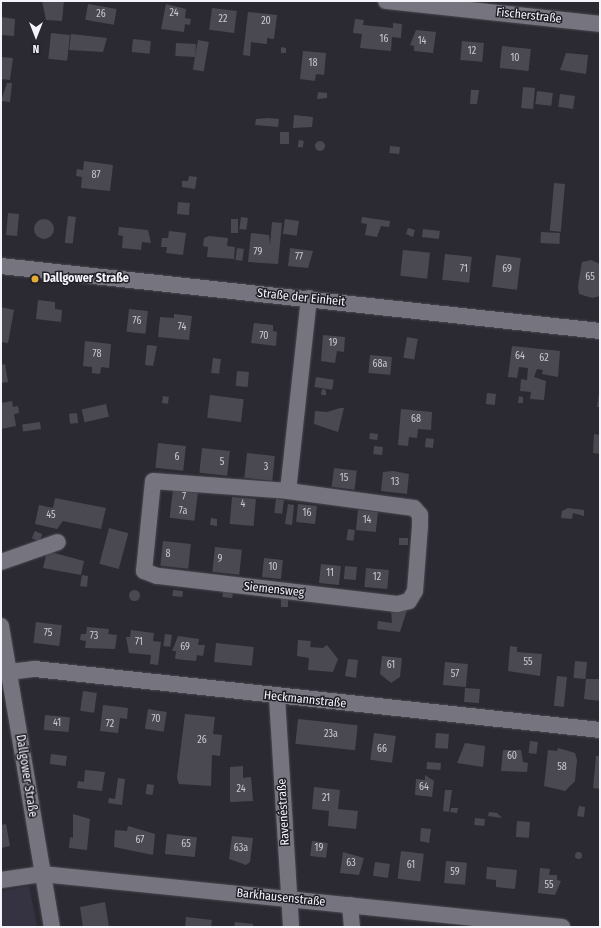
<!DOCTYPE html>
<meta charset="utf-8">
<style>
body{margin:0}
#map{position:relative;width:601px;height:928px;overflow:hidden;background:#2b2a32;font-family:"Fira Sans Condensed",sans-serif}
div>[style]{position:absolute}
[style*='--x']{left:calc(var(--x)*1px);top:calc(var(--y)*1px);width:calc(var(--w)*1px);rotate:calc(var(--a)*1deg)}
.built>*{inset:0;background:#353341}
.building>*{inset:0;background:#4a4952;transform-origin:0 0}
.round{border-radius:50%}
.roads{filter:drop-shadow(0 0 1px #494850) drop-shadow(0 0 1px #494850)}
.minor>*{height:16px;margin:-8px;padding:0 8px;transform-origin:8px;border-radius:8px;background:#76757f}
.dots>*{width:11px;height:11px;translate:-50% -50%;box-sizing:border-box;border:2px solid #212028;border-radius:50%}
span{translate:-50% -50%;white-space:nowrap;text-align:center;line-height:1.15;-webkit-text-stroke:3px #212028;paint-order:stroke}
.number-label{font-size:10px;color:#cac8cf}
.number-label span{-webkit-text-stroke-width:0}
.street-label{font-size:12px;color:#f4f3f9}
.poi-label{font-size:12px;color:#f4f3f9;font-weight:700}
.left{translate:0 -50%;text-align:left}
.frame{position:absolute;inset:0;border:2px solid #f4f3f9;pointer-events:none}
.north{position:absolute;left:16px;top:16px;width:40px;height:40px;-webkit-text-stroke:3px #212028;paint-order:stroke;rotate:180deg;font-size:11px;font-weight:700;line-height:16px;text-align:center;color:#f4f3f9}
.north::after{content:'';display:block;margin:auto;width:14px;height:18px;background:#f4f3f9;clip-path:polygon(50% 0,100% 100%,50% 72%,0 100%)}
</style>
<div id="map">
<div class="built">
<div style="clip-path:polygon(29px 886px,37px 927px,1px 927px,1px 891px)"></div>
</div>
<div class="building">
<div style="clip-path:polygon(42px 1px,64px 1px,62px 21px,46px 20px)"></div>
<div style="left:88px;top:4px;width:29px;height:16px;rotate:10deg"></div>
<div style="clip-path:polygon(166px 4px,186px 9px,185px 18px,191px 19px,190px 25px,185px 24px,184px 32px,161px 29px)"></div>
<div style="left:212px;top:8px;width:25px;height:22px;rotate:7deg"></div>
<div style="clip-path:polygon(248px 12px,277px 15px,274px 39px,267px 38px,267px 44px,251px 42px,250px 56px,243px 55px)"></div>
<div style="clip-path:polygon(1px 17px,15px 19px,14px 36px,1px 35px)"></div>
<div style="clip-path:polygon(355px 19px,364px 20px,363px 25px,393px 28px,393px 23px,402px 24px,401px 38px,392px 37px,391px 51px,360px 48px,362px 34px,353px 33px)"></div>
<div style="clip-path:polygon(416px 30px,436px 32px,433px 53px,414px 51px,414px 46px,410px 45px)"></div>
<div style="left:51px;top:33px;width:19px;height:26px;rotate:6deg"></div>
<div style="clip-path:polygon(71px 34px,107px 38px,103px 52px,69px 50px)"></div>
<div style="left:133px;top:39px;width:18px;height:13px;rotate:6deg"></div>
<div style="left:198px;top:40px;width:11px;height:30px;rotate:10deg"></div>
<div style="left:462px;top:41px;width:22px;height:19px;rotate:5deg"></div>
<div style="left:176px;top:43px;width:20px;height:13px;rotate:3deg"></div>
<div style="left:502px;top:46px;width:29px;height:22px;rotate:6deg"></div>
<div style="clip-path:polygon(281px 47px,286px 48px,286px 53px,281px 53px)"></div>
<div style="clip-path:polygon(303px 51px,326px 53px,324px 75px,316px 74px,315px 81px,300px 79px)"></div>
<div style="clip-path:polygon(566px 53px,588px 55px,586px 74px,560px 70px)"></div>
<div style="clip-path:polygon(1px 57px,13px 58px,10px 80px,1px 79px)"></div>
<div style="clip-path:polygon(7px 83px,12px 83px,10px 102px,1px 101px)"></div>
<div style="left:523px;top:87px;width:12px;height:21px;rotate:5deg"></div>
<div style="clip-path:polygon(471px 90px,479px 90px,477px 104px,470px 104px)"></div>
<div style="left:537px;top:91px;width:16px;height:13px;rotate:7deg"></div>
<div style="clip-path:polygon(318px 92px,327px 93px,327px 98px,317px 99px)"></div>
<div style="left:560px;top:94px;width:15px;height:13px;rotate:8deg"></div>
<div style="clip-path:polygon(294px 115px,313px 117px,312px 127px,293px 128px)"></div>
<div style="clip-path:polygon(268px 118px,279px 119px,278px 127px,255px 125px,256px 119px)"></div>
<div style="left:280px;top:132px;width:9px;height:12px"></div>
<div style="left:299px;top:140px;width:5px;height:7px;rotate:11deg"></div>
<div class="round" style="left:315px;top:141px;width:10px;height:10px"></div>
<div style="left:390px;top:146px;width:10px;height:7px;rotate:6deg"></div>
<div style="clip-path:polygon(84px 161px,113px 165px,110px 191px,81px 188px,82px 177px,76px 176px,77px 169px,83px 170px)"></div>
<div style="clip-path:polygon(189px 176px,197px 177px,195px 189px,182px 187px,182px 181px,188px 181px)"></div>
<div style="left:554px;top:183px;width:11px;height:48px;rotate:5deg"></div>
<div style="left:178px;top:202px;width:12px;height:12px;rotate:5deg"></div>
<div style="left:8px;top:213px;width:11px;height:22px;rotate:5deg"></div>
<div style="left:68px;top:216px;width:8px;height:27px;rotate:7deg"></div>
<div style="left:241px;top:217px;width:7px;height:12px;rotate:8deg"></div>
<div style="clip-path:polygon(362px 217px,390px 221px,389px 227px,381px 226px,377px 237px,365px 235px,367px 224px,361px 223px)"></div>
<div class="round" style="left:34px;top:219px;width:20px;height:20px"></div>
<div style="left:231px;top:219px;width:7px;height:14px"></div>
<div style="left:285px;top:219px;width:14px;height:15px;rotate:8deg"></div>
<div style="clip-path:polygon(272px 222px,282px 223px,278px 264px,248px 262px,251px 233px,269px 235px,270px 245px)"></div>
<div style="clip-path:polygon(119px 227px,148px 230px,151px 243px,142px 242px,141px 250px,122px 248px,123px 236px,118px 235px)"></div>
<div style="clip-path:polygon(408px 228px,415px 230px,413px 237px,406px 234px)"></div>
<div style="left:423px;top:229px;width:17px;height:8px;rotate:7deg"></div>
<div style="clip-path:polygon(169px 231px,186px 233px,183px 255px,166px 253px,167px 247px,161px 247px,162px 238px,168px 238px)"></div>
<div style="left:541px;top:232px;width:19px;height:11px;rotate:3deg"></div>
<div style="clip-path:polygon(209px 236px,228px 238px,227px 246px,235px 247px,234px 259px,207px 257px,208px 247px,203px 246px,204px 238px)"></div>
<div style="left:237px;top:248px;width:7px;height:12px;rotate:8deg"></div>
<div style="clip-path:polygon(290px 248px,313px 251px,308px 268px,288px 266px)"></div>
<div style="left:403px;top:250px;width:27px;height:26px;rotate:6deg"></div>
<div style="left:445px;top:254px;width:27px;height:26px;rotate:6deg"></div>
<div style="left:496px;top:255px;width:25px;height:32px;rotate:7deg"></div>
<div style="clip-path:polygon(591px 260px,600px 264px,600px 296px,592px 298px,579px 294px,578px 286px,582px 262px)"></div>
<div style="clip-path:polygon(38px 300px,55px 302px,55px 309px,62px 310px,61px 322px,36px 319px)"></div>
<div style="clip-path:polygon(1px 307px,14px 310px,8px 343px,1px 342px)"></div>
<div style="left:129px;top:309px;width:19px;height:23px;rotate:6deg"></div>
<div style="clip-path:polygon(174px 314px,192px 316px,189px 340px,158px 337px,160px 317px,174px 318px)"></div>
<div style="clip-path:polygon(254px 323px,273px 325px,273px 331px,277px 332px,276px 346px,251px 343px)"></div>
<div style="clip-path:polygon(323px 335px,345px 337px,344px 352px,337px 351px,335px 363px,321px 361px)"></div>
<div style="left:407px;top:337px;width:11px;height:21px;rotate:10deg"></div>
<div style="clip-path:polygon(85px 341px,111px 344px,109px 368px,101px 367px,100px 374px,92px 373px,92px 367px,83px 366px)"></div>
<div style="clip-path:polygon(147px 345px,157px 346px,153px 366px,145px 365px)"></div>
<div style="clip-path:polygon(512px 346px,560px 351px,558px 377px,542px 374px,543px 370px,537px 369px,534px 377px,546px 381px,544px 400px,530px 399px,531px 392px,520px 391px,521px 379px,527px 380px,528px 368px,519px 367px,517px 378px,508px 377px)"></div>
<div style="left:370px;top:355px;width:22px;height:18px;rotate:5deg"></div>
<div style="left:213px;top:358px;width:8px;height:15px;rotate:7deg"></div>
<div style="clip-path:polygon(5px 364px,8px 382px,1px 383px,1px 365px)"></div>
<div style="left:237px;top:371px;width:12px;height:15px;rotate:5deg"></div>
<div style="left:316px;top:377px;width:18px;height:10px;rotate:9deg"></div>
<div style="clip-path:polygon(322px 389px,326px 390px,326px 395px,321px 395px)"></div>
<div style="left:487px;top:393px;width:9px;height:11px;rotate:6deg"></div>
<div style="clip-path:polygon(599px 393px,600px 393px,600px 407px,597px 407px)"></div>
<div style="left:210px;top:395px;width:34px;height:23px;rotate:7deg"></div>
<div style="left:163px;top:396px;width:6px;height:7px;rotate:9deg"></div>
<div style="clip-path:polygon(519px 396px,523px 397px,523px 403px,518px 403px)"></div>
<div style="clip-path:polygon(12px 401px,13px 407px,18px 406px,19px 413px,14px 414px,16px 426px,1px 429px,1px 403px)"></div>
<div style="left:106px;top:404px;width:13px;height:25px;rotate:77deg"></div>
<div style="clip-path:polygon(340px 408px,344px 408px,338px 432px,314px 424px,315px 411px,327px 412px)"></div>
<div style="clip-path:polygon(401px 409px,432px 412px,431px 430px,418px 429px,417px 438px,409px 437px,408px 446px,398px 445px)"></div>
<div style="left:77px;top:413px;width:10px;height:8px;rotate:84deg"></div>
<div style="left:40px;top:422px;width:7px;height:18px;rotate:82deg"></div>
<div style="left:370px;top:433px;width:8px;height:6px;rotate:7deg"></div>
<div style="clip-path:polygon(594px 434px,600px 435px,600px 454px,593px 453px)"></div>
<div style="left:426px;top:438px;width:8px;height:9px;rotate:7deg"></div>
<div style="left:158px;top:443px;width:28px;height:25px;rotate:6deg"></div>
<div style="left:374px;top:446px;width:9px;height:8px;rotate:6deg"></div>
<div style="left:202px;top:448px;width:28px;height:25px;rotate:6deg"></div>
<div style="left:247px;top:453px;width:28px;height:25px;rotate:6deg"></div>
<div style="left:334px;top:468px;width:23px;height:19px;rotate:7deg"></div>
<div style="clip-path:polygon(393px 471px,409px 474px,407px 494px,381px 491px,383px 472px)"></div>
<div style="left:173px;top:490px;width:25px;height:28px;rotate:7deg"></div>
<div style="left:232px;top:497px;width:24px;height:27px;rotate:5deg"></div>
<div style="clip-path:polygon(55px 498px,106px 508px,101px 529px,63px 521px,57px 529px,35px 524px,39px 505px,53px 508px)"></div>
<div style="left:276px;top:499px;width:8px;height:14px;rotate:7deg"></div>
<div style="clip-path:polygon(288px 504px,294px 505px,292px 525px,285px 524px)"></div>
<div style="left:298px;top:504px;width:19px;height:18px;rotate:6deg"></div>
<div style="clip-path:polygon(568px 508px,584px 510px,584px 516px,573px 513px,572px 519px,561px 518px,562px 511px)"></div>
<div style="left:358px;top:510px;width:20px;height:20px;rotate:6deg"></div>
<div style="clip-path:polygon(211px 518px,217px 519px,217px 526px,210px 525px)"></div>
<div style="left:109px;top:528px;width:20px;height:37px;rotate:15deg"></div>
<div style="left:348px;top:529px;width:7px;height:11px;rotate:8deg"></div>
<div style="left:35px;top:531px;width:8px;height:8px;rotate:23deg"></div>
<div style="left:399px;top:538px;width:9px;height:7px"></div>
<div style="left:163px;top:541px;width:28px;height:25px;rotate:6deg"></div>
<div style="left:215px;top:547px;width:27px;height:25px;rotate:6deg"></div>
<div style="clip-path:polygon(47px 551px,84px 561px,81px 575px,43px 568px)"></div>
<div style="left:264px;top:558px;width:19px;height:19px;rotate:6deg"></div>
<div style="left:321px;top:564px;width:20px;height:19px;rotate:6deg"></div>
<div style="left:345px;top:566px;width:12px;height:13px;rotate:5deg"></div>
<div style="left:366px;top:568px;width:23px;height:19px;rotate:5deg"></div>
<div style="clip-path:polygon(82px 575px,88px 576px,87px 587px,80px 586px)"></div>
<div class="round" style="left:128.5px;top:589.5px;width:11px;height:11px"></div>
<div style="left:173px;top:590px;width:10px;height:6px;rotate:6deg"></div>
<div style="left:223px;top:591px;width:10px;height:6px;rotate:6deg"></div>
<div style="left:281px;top:597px;width:7px;height:10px"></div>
<div style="clip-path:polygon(391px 608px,407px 610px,400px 632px,377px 629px,378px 621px,392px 623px)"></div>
<div style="left:36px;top:622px;width:26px;height:21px;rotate:7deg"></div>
<div style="clip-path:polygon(87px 627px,109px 629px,108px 634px,117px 635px,115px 649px,85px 648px,86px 641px,80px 640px,81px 634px,86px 634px)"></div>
<div style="clip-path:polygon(131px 630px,154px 633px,153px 641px,161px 642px,158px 665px,150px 664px,151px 655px,129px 653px,126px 637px,130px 637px)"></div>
<div style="left:165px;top:634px;width:7px;height:12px;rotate:8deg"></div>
<div style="clip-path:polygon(178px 636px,199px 639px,198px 645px,205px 645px,203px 656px,197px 655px,196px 661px,175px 659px,176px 651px,172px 651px)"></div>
<div style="clip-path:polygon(298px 640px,311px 641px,310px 647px,323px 648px,327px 645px,338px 659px,333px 672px,308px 670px,309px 658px,297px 656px)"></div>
<div style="left:216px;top:643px;width:38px;height:19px;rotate:6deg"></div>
<div style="clip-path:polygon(510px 646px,517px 647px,517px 652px,542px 654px,540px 676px,508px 671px)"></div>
<div style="clip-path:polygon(382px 656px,402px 658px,400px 677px,391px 683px,380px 674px)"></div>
<div style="clip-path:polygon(348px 659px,358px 660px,356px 678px,345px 676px)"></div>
<div style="left:575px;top:661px;width:12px;height:17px;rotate:5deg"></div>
<div style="left:445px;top:662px;width:23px;height:23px;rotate:5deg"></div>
<div style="left:557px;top:676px;width:10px;height:30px;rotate:6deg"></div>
<div style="clip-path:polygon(586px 679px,600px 679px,600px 701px,584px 699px)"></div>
<div style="left:465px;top:688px;width:15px;height:14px;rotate:4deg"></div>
<div style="left:83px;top:691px;width:14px;height:20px;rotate:8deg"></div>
<div style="clip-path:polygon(103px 705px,128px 708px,127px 719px,120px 718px,118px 733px,100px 731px)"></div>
<div style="left:148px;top:709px;width:19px;height:20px;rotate:9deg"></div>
<div style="clip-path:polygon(185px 714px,215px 717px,213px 734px,222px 735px,220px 756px,212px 755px,211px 786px,179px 784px,177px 778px)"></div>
<div style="left:45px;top:715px;width:25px;height:15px;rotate:5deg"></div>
<div style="left:298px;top:719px;width:60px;height:25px;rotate:6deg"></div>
<div style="left:374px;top:733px;width:22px;height:27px;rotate:8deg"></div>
<div style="left:436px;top:733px;width:13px;height:15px;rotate:4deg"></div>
<div style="left:530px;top:741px;width:8px;height:12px;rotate:7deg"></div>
<div style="clip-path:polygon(465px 743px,485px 746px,483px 767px,457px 763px)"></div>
<div style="clip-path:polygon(558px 748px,575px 753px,577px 760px,575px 781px,565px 791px,544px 786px,548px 750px,557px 751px)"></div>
<div style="clip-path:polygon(503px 750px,521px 750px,523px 762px,528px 763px,527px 772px,501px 771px)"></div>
<div style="left:51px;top:754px;width:16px;height:10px;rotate:7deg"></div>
<div style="clip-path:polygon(596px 756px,600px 756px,600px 789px,593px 788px)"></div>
<div style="left:427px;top:762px;width:14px;height:7px;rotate:4deg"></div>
<div style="clip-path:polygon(243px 766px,243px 778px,251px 777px,253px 801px,230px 802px,230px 767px)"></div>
<div style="clip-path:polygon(85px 770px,105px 772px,102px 791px,77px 788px,78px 781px,84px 782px)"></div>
<div style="clip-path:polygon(425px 775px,434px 781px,432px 797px,415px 795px,416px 779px,425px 780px)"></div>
<div style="clip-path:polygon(118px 778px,125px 779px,122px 805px,108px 803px,109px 798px,115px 799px)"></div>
<div style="left:147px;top:784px;width:7px;height:10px;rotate:8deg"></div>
<div style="clip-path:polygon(314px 787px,340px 790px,338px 809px,358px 811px,356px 829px,328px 826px,329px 811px,312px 809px)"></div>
<div style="clip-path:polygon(445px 790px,452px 790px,449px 812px,443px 811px)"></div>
<div style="clip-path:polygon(579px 806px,585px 807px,584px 817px,577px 816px)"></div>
<div style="clip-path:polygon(451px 808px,458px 808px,457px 813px,450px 812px)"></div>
<div style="clip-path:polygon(489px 812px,497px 813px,502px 818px,488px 816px)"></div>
<div style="clip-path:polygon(73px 814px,90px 819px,87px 850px,69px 848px,70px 837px,73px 838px)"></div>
<div style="left:475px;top:818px;width:10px;height:7px;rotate:6deg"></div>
<div style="left:517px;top:821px;width:13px;height:16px;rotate:4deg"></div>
<div style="clip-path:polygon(6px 824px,10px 846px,1px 848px,1px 825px)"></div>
<div style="clip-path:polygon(128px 826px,155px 834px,153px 855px,114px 847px,115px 830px,127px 831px)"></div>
<div style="clip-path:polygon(421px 828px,431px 829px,429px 843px,420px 841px)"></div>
<div style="left:167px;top:834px;width:30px;height:20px;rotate:6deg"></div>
<div style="clip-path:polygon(232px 836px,253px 838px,250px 862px,246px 865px,229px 859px)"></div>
<div style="left:312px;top:841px;width:16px;height:15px;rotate:7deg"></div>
<div style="left:401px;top:851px;width:23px;height:28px;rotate:7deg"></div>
<div class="round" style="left:574.5px;top:851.5px;width:7px;height:7px"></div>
<div style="clip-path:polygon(343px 852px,364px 858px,359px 875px,340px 873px)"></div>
<div style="left:446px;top:861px;width:21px;height:22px;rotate:5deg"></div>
<div style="left:375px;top:862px;width:15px;height:14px;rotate:8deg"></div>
<div style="clip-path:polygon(487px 867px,517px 870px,515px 889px,496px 887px,496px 880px,486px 879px)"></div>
<div style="clip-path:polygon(540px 868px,550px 869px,549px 875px,557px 875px,557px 880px,561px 881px,555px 895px,538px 893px)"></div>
<div style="clip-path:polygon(105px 902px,109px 927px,83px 927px,80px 907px)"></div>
<div style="clip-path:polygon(186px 917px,212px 920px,211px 927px,185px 927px)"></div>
<div style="clip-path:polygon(235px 922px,253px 924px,253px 927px,234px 927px)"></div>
</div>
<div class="roads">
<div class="minor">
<div style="--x:386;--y:1;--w:215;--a:6.1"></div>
<div style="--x:1;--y:266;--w:603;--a:6.19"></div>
<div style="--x:288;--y:491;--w:127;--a:7.7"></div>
<div style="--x:414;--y:508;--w:9;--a:49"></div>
<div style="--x:420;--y:515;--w:11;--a:90"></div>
<div style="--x:420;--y:526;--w:65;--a:94.4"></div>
<div style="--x:415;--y:591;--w:12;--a:121"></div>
<div style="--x:409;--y:601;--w:12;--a:166"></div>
<div style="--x:397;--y:604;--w:242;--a:-173.3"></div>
<div style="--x:157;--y:576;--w:14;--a:-159"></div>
<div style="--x:144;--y:571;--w:90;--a:-84.3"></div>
<div style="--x:153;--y:481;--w:135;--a:4.2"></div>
<div style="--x:288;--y:491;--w:194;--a:-83.8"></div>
<div style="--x:1;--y:562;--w:60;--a:-19.3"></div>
<div style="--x:1;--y:626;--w:305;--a:80.4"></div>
<div style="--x:9;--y:672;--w:26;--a:-7"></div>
<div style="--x:35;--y:669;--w:568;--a:6.16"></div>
<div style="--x:277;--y:697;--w:230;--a:86.5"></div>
<div style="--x:1;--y:880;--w:41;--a:-8.3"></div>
<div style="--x:42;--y:874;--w:523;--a:5.82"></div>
<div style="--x:350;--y:905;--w:22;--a:85"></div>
</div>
</div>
<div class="dots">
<div style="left:35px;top:279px;background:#e6ac36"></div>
</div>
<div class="number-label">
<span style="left:174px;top:14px">24</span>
<span style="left:101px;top:15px">26</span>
<span style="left:223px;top:20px">22</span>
<span style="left:266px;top:22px">20</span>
<span style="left:384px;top:40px">16</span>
<span style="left:422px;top:42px">14</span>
<span style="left:472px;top:52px">12</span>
<span style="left:515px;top:59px">10</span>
<span style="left:313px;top:64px">18</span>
<span style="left:96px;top:176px">87</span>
<span style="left:258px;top:253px">79</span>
<span style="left:299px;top:258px">77</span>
<span style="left:464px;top:270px">71</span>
<span style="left:507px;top:270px">69</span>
<span style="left:590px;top:278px">65</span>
<span style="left:137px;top:322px">76</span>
<span style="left:182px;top:328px">74</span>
<span style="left:264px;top:337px">70</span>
<span style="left:333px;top:344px">19</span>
<span style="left:97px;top:355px">78</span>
<span style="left:520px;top:357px">64</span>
<span style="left:544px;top:359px">62</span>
<span style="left:380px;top:365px">68a</span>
<span style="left:416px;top:420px">68</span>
<span style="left:177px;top:458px">6</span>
<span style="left:222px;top:463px">5</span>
<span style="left:266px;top:468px">3</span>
<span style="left:344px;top:479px">15</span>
<span style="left:395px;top:483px">13</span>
<span style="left:184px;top:498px">7</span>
<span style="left:243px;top:505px">4</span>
<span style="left:183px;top:512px">7a</span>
<span style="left:307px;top:514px">16</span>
<span style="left:51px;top:516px">45</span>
<span style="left:367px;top:521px">14</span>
<span style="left:168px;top:555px">8</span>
<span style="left:220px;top:560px">9</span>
<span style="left:273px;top:568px">10</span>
<span style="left:330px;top:574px">11</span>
<span style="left:377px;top:578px">12</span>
<span style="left:48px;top:634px">75</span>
<span style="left:94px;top:637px">73</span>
<span style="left:139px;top:643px">71</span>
<span style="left:185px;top:648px">69</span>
<span style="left:528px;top:663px">55</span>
<span style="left:391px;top:666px">61</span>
<span style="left:455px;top:675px">57</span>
<span style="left:156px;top:720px">70</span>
<span style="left:57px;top:724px">41</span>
<span style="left:110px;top:725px">72</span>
<span style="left:331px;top:735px">23a</span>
<span style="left:202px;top:741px">26</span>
<span style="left:382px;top:750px">66</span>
<span style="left:512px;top:757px">60</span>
<span style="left:562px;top:768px">58</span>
<span style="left:424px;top:788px">64</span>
<span style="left:241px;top:790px">24</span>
<span style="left:326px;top:799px">21</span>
<span style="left:140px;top:841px">67</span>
<span style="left:186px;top:845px">65</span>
<span style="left:241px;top:849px">63a</span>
<span style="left:319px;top:849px">19</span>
<span style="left:351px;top:864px">63</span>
<span style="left:411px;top:866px">61</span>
<span style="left:455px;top:873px">59</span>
<span style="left:549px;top:886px">55</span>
</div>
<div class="street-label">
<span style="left:529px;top:16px;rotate:6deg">Fischerstraße</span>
<span style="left:301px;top:298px;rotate:6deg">Straße der Einheit</span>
<span style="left:274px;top:590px;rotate:6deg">Siemensweg</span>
<span style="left:305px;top:700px;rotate:6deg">Heckmannstraße</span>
<span style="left:26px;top:776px;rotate:81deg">Dallgower Straße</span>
<span style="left:284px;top:812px;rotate:-93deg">Ravenéstraße</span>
<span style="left:281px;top:898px;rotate:6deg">Barkhausenstraße</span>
</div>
<div class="poi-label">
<span class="left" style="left:43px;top:279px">Dallgower Straße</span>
</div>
<div class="frame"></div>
<div class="north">N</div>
</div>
